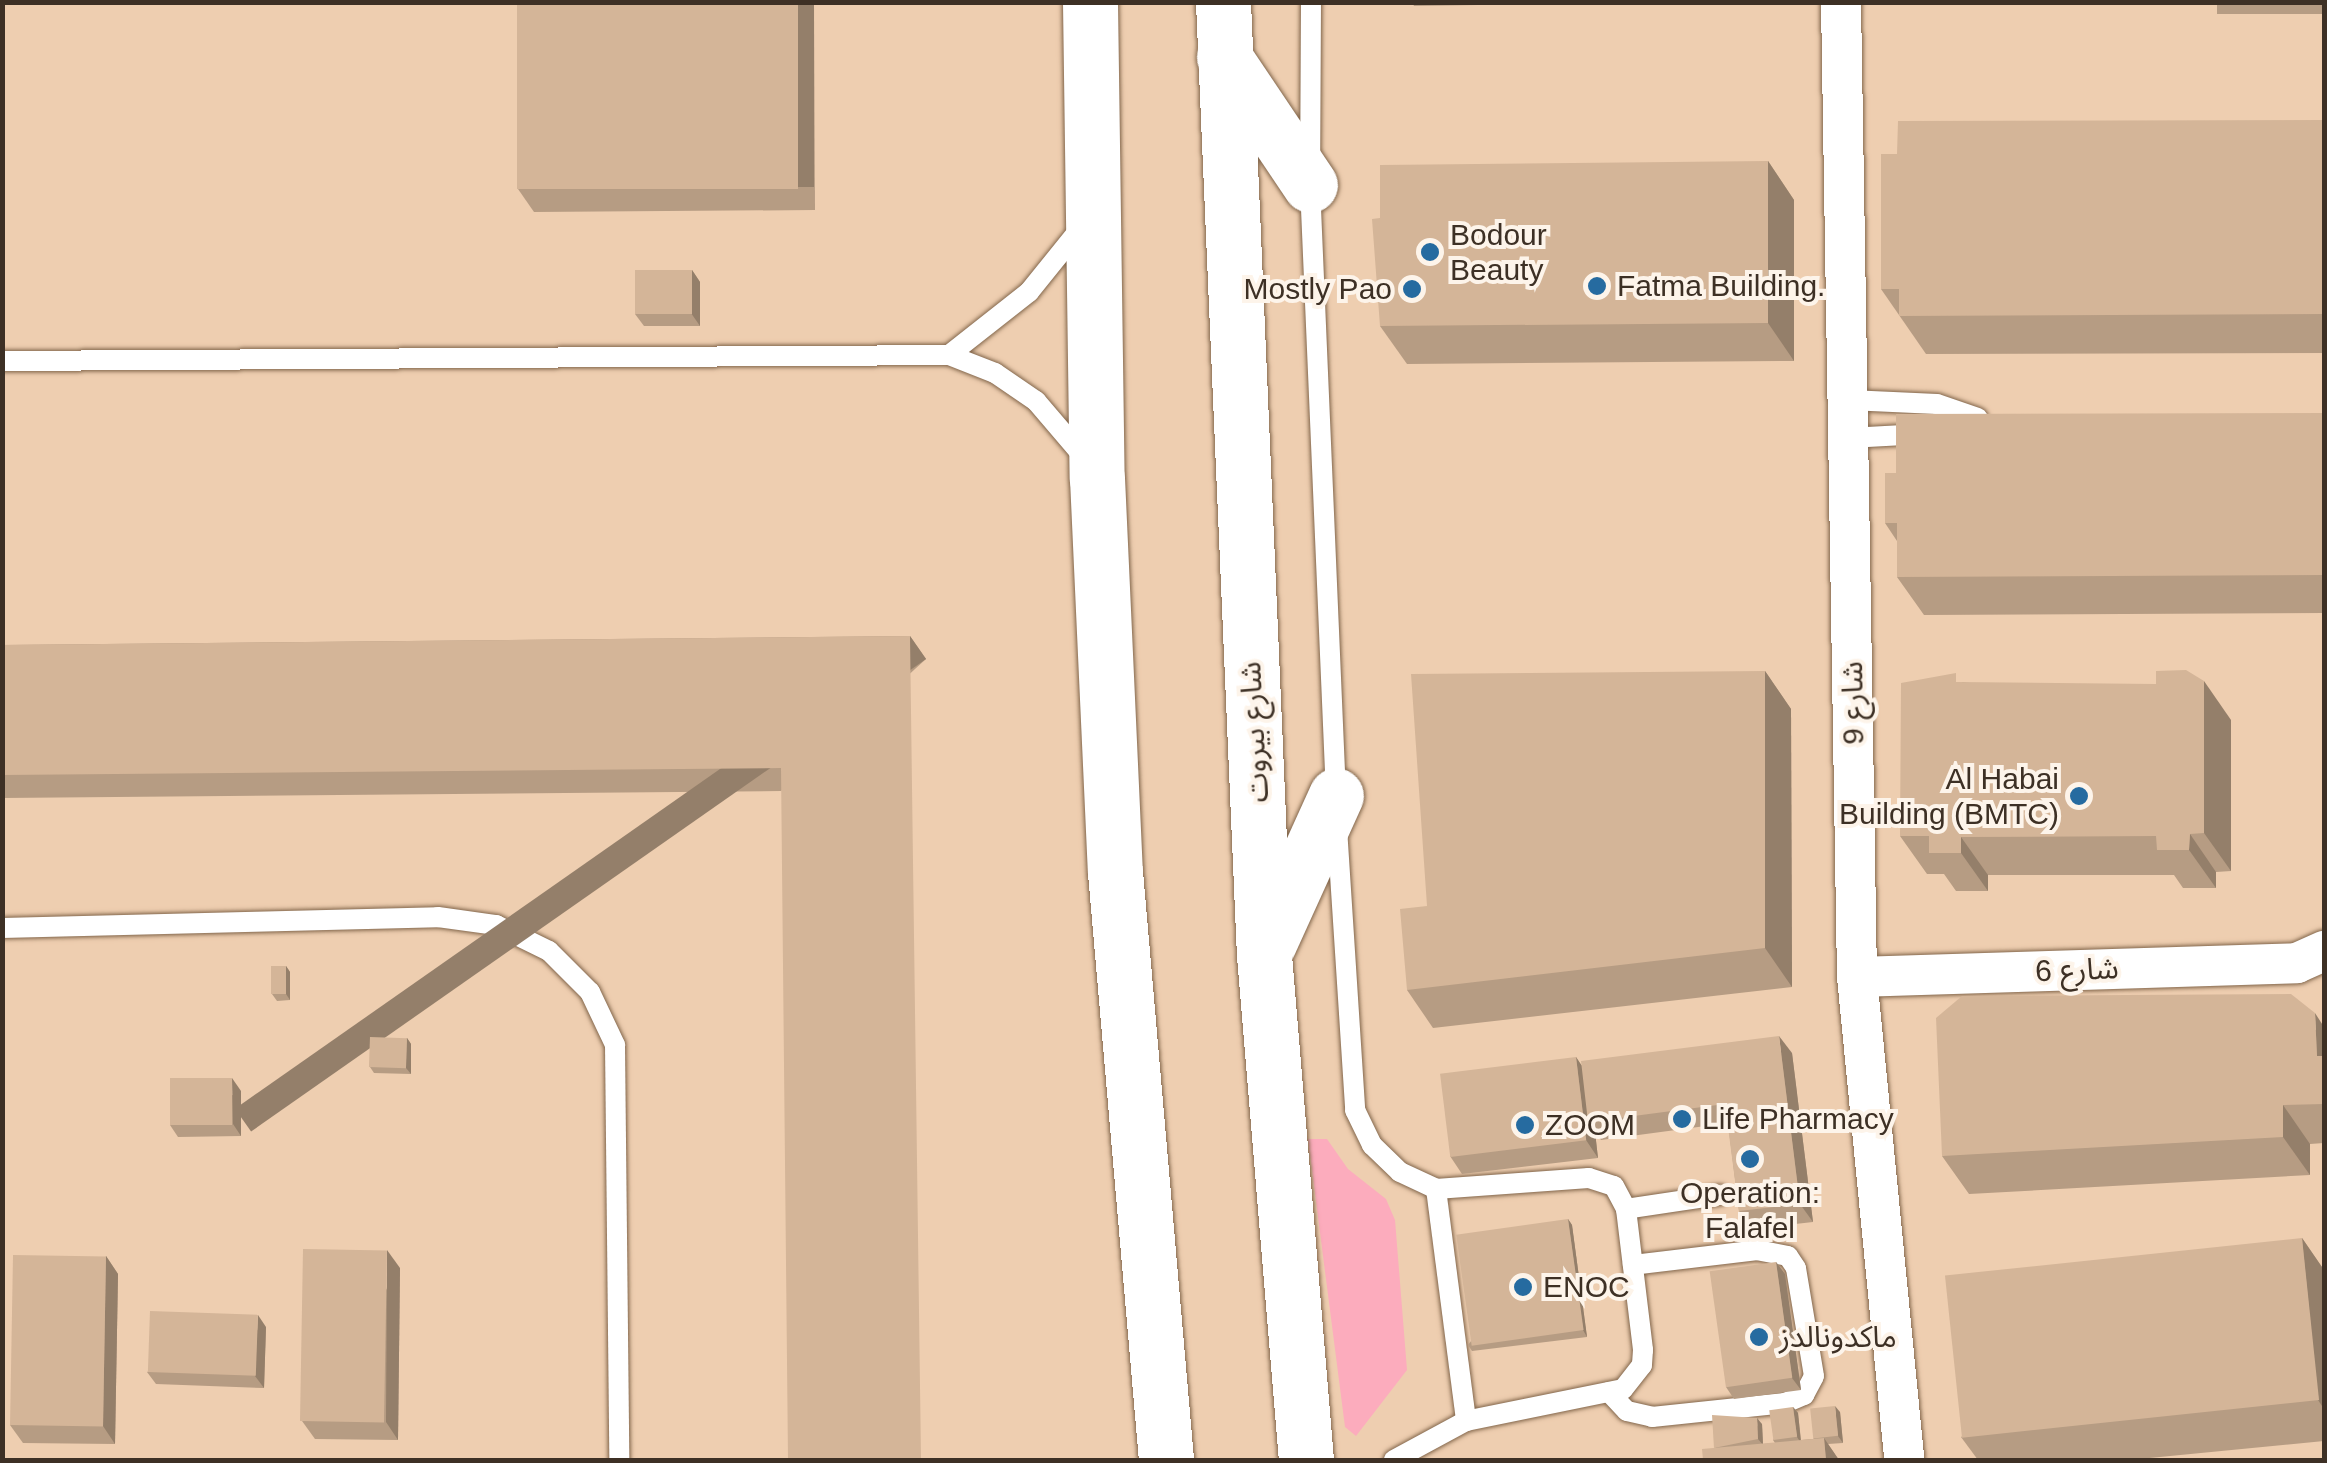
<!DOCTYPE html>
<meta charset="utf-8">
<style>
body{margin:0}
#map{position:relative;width:2327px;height:1463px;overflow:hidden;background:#eeceb0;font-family:Helvetica,"Noto Sans Arabic",sans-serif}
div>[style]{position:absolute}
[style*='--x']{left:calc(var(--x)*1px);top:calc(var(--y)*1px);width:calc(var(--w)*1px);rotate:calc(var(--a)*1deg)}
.green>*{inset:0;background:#fcacbd}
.roads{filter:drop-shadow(0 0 2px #82664b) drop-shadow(0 0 2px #82664b)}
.lane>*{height:20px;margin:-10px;padding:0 10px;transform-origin:10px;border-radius:10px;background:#fff}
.street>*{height:40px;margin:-20px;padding:0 20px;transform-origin:20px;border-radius:20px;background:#fff}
.primary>*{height:55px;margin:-27.5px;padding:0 27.5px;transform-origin:27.5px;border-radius:27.5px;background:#fff}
.wall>*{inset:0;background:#b69c83;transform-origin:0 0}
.shaded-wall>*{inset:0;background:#947f6a;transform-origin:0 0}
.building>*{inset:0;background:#d4b598;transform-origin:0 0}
.dots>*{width:28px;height:28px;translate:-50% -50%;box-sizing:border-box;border:5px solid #fdf4ea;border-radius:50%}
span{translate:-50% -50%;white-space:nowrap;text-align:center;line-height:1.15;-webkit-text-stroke:8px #fdf4ea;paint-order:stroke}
.poi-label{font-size:30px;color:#3d3025}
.left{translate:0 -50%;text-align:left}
.right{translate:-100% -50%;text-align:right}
.street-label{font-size:30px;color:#3d3025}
.frame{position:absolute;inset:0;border:5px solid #3d3025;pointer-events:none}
</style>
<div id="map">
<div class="green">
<div style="clip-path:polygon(1308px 1139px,1327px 1139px,1348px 1169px,1386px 1199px,1395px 1220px,1407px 1370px,1356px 1436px,1345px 1427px)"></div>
</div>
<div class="roads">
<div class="lane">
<div style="--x:1311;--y:2;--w:183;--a:90.3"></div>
<div style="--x:1310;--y:185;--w:610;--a:87.56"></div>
<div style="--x:949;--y:355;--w:102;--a:-38.2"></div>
<div style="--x:1029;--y:292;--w:80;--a:-51.1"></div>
<div style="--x:2;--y:361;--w:947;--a:-0.36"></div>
<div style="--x:949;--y:355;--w:49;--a:21.4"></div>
<div style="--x:995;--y:373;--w:50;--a:34.3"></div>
<div style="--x:1036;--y:401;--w:72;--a:49.5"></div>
<div style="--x:1849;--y:400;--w:88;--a:2.6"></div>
<div style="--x:1937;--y:404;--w:43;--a:18.9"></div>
<div style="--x:1849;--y:438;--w:73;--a:-3.1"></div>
<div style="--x:1337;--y:828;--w:283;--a:86.3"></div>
<div style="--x:1355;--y:1110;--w:39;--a:64"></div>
<div style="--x:1372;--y:1145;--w:39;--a:44"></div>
<div style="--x:1400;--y:1172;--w:40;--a:25"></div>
<div style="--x:1436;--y:1189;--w:153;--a:-4.1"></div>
<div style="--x:1589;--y:1178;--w:26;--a:18"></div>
<div style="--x:1614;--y:1186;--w:26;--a:62"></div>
<div style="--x:1626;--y:1209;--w:142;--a:83.1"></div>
<div style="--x:1643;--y:1350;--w:15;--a:94"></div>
<div style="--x:1642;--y:1365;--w:31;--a:128"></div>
<div style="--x:1623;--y:1389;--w:160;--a:168.5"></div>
<div style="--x:1466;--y:1421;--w:82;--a:151.6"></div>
<div style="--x:2;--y:928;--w:436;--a:-1.4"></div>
<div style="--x:438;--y:917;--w:59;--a:7.9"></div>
<div style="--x:496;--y:925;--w:59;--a:26.1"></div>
<div style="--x:549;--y:951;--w:58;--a:45"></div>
<div style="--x:590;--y:992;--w:59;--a:64.7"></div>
<div style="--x:615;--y:1045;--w:415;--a:89.4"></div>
<div style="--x:1436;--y:1189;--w:234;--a:82.6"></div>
<div style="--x:1626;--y:1209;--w:95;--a:-8.5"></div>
<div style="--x:1609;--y:1392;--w:26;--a:47"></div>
<div style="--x:1627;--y:1411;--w:26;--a:13"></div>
<div style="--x:1652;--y:1417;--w:134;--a:-6"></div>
<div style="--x:1785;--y:1403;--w:21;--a:-23"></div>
<div style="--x:1804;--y:1395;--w:21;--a:-62"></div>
<div style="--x:1814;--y:1376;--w:109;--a:-99.5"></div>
<div style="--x:1796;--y:1268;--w:14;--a:-124"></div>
<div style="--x:1788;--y:1256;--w:31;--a:-169"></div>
<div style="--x:1758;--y:1250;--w:126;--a:173.2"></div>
</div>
<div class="street">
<div style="--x:1841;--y:2;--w:975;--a:89.06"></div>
<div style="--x:1857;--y:977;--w:485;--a:84.4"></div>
<div style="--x:1857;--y:977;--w:440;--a:-1.8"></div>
<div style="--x:2297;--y:963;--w:30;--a:-24"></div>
</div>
<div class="primary">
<div style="--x:1090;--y:2;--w:476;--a:89.2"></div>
<div style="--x:1097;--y:478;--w:394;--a:87.4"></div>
<div style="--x:1115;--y:872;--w:590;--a:85.04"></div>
<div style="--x:1223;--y:2;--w:954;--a:87.54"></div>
<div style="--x:1264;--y:955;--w:507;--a:85.25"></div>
<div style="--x:1224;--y:57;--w:154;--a:56.1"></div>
<div style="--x:1269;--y:943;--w:162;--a:-65.6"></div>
</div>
</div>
<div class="wall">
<div style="clip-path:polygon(517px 2px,814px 2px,815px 210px,534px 212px,518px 189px)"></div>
<div style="clip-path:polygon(1412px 2px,1663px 2px,1414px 6px)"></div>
<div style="left:2217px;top:2px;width:107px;height:12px"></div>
<div style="clip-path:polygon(2324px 120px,2324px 353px,1926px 354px,1881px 289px,1897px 154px)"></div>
<div style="clip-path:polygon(1768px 161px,1794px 200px,1794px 361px,1407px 364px,1380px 326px)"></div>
<div style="clip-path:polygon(692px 270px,700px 282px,700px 326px,644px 326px,635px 314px)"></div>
<div style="clip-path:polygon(2324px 413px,2324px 613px,1924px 615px,1897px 577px,1897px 541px,1885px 523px,1896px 473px)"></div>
<div style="clip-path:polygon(910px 636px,926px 659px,781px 791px,2px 798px,2px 645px)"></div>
<div style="clip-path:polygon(1765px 671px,1791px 709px,1792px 987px,1433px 1028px,1407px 990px,1427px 906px)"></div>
<div style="clip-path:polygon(1962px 682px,2231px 720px,2231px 871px,2216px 872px,2216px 888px,2183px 888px,2174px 875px,1988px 875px,1988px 891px,1956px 891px,1944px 874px,1927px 874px,1900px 836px)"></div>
<div style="clip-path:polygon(286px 966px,290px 972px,290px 1000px,277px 1001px,272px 994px)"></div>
<div style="clip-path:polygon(2324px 1027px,2324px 1143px,2310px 1144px,2310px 1175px,1969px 1194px,1942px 1156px)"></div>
<div style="clip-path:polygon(407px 1038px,411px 1044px,411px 1074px,374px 1073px,370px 1067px)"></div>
<div style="clip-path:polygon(1792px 1053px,1813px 1222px,1751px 1229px,1739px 1211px,1728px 1123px,1601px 1140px,1595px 1132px,1598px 1158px,1462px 1174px,1450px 1156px,1576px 1057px,1581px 1065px)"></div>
<div style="clip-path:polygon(241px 1091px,241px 1136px,178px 1137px,170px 1125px)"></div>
<div style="clip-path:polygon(1568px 1219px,1572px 1225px,1587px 1337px,1472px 1351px,1468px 1345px)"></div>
<div style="clip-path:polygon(2302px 1238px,2324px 1270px,2324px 1441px,2129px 1460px,1978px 1460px,1961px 1437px)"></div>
<div style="clip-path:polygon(106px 1256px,118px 1274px,115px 1444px,23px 1443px,10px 1425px)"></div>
<div style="clip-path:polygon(1776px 1262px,1785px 1274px,1801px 1390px,1734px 1399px,1726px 1387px)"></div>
<div style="clip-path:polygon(400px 1268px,398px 1440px,315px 1439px,302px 1421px)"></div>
<div style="clip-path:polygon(266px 1327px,264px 1388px,156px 1384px,147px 1372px)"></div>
<div style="clip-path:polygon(1793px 1407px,1798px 1413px,1801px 1440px,1813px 1439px,1840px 1412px,1843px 1443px,1828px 1444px,1839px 1460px,1703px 1460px,1714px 1448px,1762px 1424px,1763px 1444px,1775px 1443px,1773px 1440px)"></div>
</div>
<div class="shaded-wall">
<div style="left:798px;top:2px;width:16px;height:185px"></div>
<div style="clip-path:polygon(1768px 161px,1794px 200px,1794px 361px,1768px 323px)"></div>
<div style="clip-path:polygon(692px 270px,700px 282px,700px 326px,691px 313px)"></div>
<div style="left:910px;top:636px;width:28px;height:824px;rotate:55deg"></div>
<div style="clip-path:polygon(1765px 671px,1791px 709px,1792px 987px,1765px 948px)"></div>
<div style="clip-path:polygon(2204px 681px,2231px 720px,2231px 871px,2204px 833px)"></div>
<div style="clip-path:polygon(2190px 834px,2216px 872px,2216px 888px,2189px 850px)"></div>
<div style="clip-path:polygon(1961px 837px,1988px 875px,1988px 891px,1961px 853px)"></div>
<div style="clip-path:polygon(286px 966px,290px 972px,290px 1000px,286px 994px)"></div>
<div style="clip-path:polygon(2315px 1013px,2324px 1027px,2324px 1066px,2317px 1056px)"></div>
<div style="clip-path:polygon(1779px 1036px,1792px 1053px,1813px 1222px,1800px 1204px)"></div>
<div style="clip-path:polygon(407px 1038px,411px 1044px,411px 1074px,406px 1068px)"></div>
<div style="clip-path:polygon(1576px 1057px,1588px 1075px,1588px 1122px,1595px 1132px,1598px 1158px,1586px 1140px)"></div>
<div style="clip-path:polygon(232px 1078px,241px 1091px,241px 1136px,233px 1124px)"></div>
<div style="clip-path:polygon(2283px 1105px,2310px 1144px,2310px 1175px,2283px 1137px)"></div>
<div style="clip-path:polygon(1568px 1219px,1572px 1225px,1587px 1337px,1583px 1330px)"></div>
<div style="clip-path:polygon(2302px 1238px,2324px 1270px,2324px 1409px,2318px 1400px)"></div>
<div style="clip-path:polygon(387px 1250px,400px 1268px,398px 1440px,386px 1422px)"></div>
<div style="clip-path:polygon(106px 1256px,118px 1274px,115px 1444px,103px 1426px)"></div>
<div style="clip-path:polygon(1776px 1262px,1785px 1274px,1801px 1390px,1792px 1378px)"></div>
<div style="clip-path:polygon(258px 1315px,266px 1327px,264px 1388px,255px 1376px)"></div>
<div style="clip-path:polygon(1835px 1406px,1840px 1412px,1843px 1443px,1838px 1436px)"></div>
<div style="clip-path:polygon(1793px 1407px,1798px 1413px,1801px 1443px,1797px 1437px)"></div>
<div style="clip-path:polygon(1757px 1418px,1762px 1424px,1763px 1445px,1758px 1439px)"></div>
<div style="clip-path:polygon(1824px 1438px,1839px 1460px,1826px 1460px)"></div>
</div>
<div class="building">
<div style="left:517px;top:2px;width:281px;height:187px"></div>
<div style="clip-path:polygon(2324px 120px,2324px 314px,1899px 316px,1899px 289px,1881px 289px,1881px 154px,1897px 154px,1898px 121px)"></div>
<div style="clip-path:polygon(1768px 161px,1768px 323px,1380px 326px,1372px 219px,1380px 218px,1380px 165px)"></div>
<div style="left:635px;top:270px;width:57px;height:44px"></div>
<div style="clip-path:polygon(2324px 413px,2324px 575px,1897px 577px,1897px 523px,1885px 523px,1885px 473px,1896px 473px,1896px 414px)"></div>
<div style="clip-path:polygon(910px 636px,921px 1460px,788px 1460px,781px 768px,2px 775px,2px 645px)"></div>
<div style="clip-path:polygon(2186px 670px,2204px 681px,2204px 833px,2190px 834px,2189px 850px,2157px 850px,2156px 836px,1961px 837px,1961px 853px,1929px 853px,1929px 836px,1900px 836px,1901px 683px,1956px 673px,1956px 682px,2156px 684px,2156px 671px)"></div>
<div style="clip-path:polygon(1765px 671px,1765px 948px,1407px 990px,1400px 909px,1427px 906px,1411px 674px)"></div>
<div style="left:286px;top:966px;width:28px;height:15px;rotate:90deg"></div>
<div style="clip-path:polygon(2291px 994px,2315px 1013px,2317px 1056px,2324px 1056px,2324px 1104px,2283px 1105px,2283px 1137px,1942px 1156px,1936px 1018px,1962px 996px)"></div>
<div style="clip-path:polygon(1779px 1036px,1800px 1204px,1739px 1211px,1725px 1104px,1588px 1122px,1581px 1061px)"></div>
<div style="left:370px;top:1037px;width:37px;height:30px;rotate:2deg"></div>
<div style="left:1576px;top:1057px;width:84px;height:137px;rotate:83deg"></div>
<div style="left:170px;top:1078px;width:62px;height:47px"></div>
<div style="left:1568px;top:1219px;width:112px;height:113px;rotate:82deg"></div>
<div style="left:2302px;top:1238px;width:163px;height:359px;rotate:84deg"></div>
<div style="left:303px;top:1249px;width:84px;height:172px;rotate:1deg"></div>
<div style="left:13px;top:1255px;width:93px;height:170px;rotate:1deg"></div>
<div style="left:1776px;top:1262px;width:117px;height:67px;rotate:82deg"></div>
<div style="left:150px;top:1311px;width:108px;height:61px;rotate:2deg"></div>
<div style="left:1835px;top:1406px;width:30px;height:25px;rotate:84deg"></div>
<div style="left:1793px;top:1407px;width:30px;height:24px;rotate:82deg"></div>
<div style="clip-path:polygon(1712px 1415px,1757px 1418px,1758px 1439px,1714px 1448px)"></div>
<div style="clip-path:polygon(1824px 1438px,1826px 1460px,1703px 1460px,1702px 1449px)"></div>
</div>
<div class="dots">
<div style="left:1430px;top:252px;background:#266ba0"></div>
<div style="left:1597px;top:286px;background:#266ba0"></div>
<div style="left:1412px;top:289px;background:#266ba0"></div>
<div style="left:2079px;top:796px;background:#266ba0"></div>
<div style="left:1682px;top:1119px;background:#266ba0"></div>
<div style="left:1525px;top:1125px;background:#266ba0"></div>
<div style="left:1750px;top:1159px;background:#266ba0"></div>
<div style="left:1523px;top:1287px;background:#266ba0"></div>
<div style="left:1759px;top:1337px;background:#266ba0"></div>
</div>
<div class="poi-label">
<span class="left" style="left:1450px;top:252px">Bodour<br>Beauty</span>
<span class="left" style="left:1617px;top:286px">Fatma Building.</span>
<span class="right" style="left:1392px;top:289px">Mostly Pao</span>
<span class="right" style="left:2059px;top:796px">Al Habai<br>Building (BMTC)</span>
<span class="left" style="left:1702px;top:1119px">Life Pharmacy</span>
<span class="left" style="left:1545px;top:1125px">ZOOM</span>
<span style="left:1750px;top:1210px">Operation:<br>Falafel</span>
<span class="left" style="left:1543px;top:1287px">ENOC</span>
<span class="left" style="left:1779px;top:1337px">ماكدونالدز</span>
</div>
<div class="street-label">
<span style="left:1853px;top:703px;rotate:-91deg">شارع 9</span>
<span style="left:1254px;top:732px;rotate:-93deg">شارع بيروت</span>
<span style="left:2077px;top:970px;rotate:-2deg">شارع 6</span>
</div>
<div class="frame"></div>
</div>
